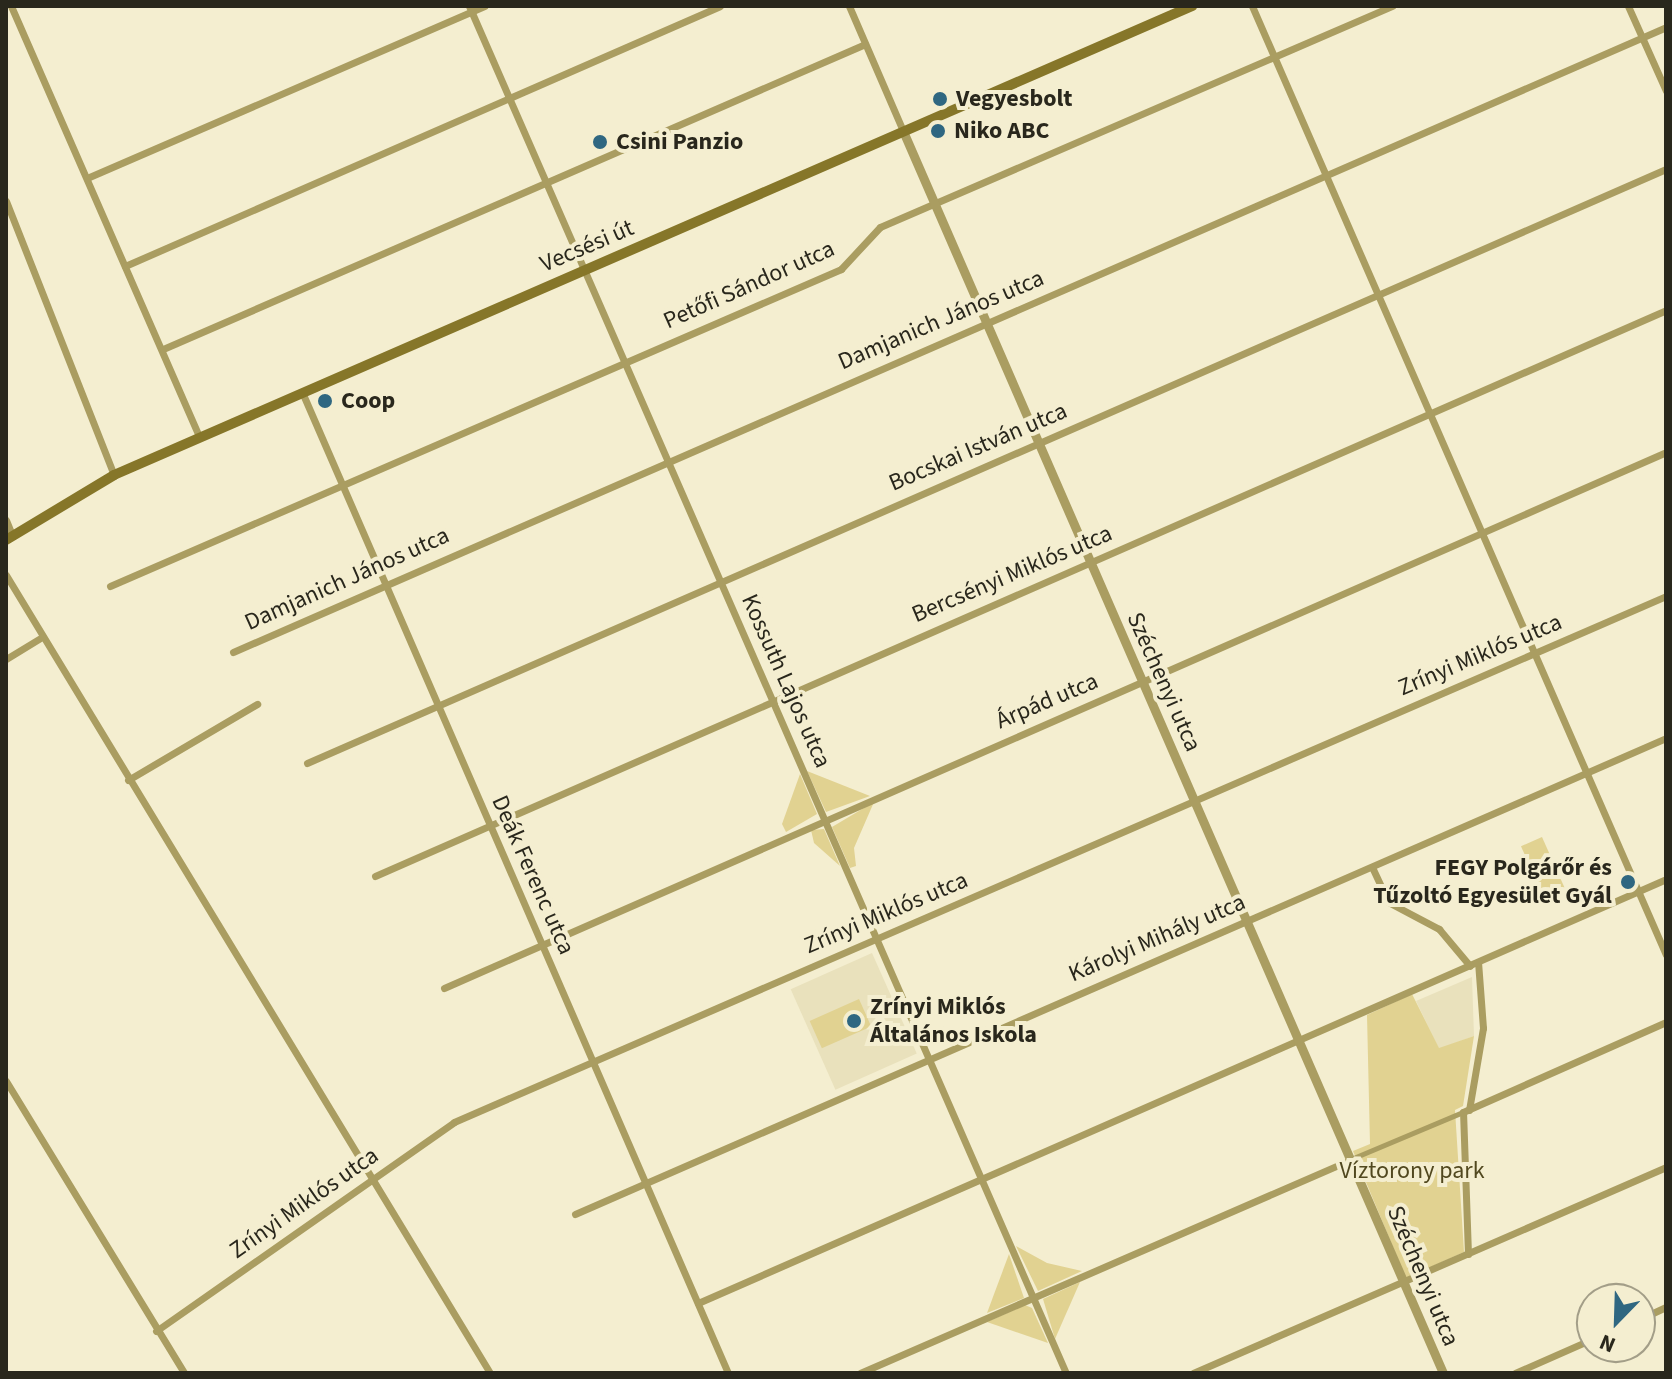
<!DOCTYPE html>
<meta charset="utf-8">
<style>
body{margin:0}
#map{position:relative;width:1672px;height:1379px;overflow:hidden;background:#f4eed0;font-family:"Source Sans 3",sans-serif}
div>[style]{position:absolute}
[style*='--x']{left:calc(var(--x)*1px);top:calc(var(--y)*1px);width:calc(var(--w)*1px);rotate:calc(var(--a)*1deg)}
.built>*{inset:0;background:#e9e1bc;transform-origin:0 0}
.green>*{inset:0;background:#e1d291;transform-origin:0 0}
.pedestrian>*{height:5px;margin:-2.5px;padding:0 2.5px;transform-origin:2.5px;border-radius:2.5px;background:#aa9d61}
.minor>*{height:7px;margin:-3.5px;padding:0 3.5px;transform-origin:3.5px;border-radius:3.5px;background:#aa9d61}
.tertiary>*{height:9px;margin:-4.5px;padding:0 4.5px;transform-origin:4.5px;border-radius:4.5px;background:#aa9d61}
.secondary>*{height:10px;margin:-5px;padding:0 5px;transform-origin:5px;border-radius:5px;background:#867629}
.dots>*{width:22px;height:22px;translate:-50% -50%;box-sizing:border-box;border:4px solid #f4eed0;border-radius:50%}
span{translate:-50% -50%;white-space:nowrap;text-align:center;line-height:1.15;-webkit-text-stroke:8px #f4eed0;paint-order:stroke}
.poi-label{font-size:24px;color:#29271c;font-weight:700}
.left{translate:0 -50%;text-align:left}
.right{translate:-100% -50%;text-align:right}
.street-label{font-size:24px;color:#29271c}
.park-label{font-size:24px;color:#51481f}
.frame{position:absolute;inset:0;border:8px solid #29271c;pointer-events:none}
.north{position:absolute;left:1576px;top:1283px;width:80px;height:80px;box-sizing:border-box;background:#f4eed0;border:2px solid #a39e88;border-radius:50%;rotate:203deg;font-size:22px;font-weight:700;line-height:32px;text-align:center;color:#29271c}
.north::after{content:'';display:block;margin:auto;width:28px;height:36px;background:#2f6781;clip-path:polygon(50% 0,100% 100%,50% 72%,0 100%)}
</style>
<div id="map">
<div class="built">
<div style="left:872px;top:953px;width:110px;height:89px;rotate:66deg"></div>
<div style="clip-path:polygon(1472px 977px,1474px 1036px,1439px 1049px,1416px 1001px)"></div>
</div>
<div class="green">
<div style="clip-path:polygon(807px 771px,870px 796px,826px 812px)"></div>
<div style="clip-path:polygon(800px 774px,817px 814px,786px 832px,782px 824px)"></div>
<div style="clip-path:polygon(874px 802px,854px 848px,856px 866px,850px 868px,832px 827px)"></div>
<div style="clip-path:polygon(824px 829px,840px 866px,814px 843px,811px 830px)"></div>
<div style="left:1542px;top:837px;width:55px;height:23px;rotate:66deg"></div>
<div style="clip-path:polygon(1412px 994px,1439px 1048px,1474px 1036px,1463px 1106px,1455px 1110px,1464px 1252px,1406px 1278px,1353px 1151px,1370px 1144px,1367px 1015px)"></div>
<div style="left:859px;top:999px;width:30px;height:54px;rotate:66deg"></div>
<div style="clip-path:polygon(1016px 1246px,1047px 1263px,1082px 1271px,1038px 1291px)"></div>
<div style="clip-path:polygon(1009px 1254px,1024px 1298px,987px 1313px)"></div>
<div style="clip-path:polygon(1080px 1282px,1055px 1339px,1043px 1299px)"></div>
<div style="clip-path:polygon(1025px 1305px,1032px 1308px,1048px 1343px,987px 1322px)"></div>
</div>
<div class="pedestrian">
<div style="--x:1351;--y:1159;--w:121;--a:-22.8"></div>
</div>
<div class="minor">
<div style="--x:11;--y:6;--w:470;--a:66.4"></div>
<div style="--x:469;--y:6;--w:1492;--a:66.41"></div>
<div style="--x:849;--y:6;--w:136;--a:66.6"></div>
<div style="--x:1252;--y:6;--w:1035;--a:66.43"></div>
<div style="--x:1628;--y:6;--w:93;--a:65.9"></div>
<div style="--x:87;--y:178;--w:433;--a:-23.4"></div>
<div style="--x:6;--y:201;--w:295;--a:68.5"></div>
<div style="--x:125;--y:266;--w:649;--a:-23.6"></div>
<div style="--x:163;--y:349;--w:765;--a:-23.48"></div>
<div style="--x:302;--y:392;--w:1070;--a:66.53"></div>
<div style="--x:6;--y:520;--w:16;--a:68"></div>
<div style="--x:6;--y:575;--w:933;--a:58.76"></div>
<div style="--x:110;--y:586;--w:797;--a:-23.44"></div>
<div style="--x:841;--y:269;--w:57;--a:-47.1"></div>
<div style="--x:880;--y:227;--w:558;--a:-23.35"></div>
<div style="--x:233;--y:652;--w:1563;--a:-23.56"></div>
<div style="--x:6;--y:659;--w:42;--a:-31.4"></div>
<div style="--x:307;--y:763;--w:1483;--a:-23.61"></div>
<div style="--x:128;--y:780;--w:150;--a:-30.5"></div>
<div style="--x:1372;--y:867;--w:38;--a:65"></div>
<div style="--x:1388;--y:902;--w:58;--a:27.9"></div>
<div style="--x:1439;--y:929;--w:48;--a:50"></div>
<div style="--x:375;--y:876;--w:1410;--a:-23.67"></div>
<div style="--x:444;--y:988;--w:1334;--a:-23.68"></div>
<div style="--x:6;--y:1081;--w:342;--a:58.6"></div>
<div style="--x:1469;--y:1110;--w:83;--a:-80.3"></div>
<div style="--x:1483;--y:1028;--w:66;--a:-94.3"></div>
<div style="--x:575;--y:1214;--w:1190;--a:-23.57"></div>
<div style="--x:1468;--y:1254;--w:142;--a:-92"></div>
<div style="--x:1463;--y:1112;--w:222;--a:-23.9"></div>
<div style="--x:698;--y:1303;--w:1057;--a:-23.65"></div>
<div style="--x:1640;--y:1319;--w:29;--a:-25"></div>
<div style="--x:156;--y:1331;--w:364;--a:-35"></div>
<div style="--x:454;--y:1122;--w:1321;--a:-23.46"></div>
<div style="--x:860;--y:1373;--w:534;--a:-23.49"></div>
<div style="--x:1193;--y:1373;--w:516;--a:-23.53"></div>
<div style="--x:1515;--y:1373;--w:84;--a:-23.8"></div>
</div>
<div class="tertiary">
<div style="--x:903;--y:131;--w:1354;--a:66.5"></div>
</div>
<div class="secondary">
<div style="--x:6;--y:540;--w:126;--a:-31"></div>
<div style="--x:114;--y:475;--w:1176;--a:-23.51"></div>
</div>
<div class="dots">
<div style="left:940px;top:99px;background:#2f6781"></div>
<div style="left:938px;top:131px;background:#2f6781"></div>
<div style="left:600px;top:142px;background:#2f6781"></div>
<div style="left:325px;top:401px;background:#2f6781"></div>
<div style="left:1628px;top:882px;background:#2f6781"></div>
<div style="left:854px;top:1021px;background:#2f6781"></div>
</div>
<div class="poi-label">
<span class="left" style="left:956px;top:99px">Vegyesbolt</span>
<span class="left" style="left:954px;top:131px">Niko ABC</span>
<span class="left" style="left:616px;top:142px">Csini Panzio</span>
<span class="left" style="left:341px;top:401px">Coop</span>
<span class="right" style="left:1612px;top:882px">FEGY Polgárőr és<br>Tűzoltó Egyesület Gyál</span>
<span class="left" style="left:870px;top:1021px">Zrínyi Miklós<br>Általános Iskola</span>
</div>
<div class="street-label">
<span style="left:587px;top:246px;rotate:-23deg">Vecsési út</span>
<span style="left:749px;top:285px;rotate:-24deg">Petőfi Sándor utca</span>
<span style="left:941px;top:320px;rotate:-23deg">Damjanich János utca</span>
<span style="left:978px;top:447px;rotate:-23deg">Bocskai István utca</span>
<span style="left:1012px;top:574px;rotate:-23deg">Bercsényi Miklós utca</span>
<span style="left:347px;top:579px;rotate:-24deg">Damjanich János utca</span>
<span style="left:1480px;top:655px;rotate:-23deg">Zrínyi Miklós utca</span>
<span style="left:786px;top:681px;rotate:66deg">Kossuth Lajos utca</span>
<span style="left:1164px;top:682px;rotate:66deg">Széchenyi utca</span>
<span style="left:1047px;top:701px;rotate:-23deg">Árpád utca</span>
<span style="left:533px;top:875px;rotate:66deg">Deák Ferenc utca</span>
<span style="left:886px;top:913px;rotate:-23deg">Zrínyi Miklós utca</span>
<span style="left:1157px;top:938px;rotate:-23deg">Károlyi Mihály utca</span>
<span style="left:304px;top:1203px;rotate:-35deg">Zrínyi Miklós utca</span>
<span style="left:1423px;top:1276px;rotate:67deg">Széchenyi utca</span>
</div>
<div class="park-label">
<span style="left:1412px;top:1171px">Víztorony park</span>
</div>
<div class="frame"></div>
<div class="north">N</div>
</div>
